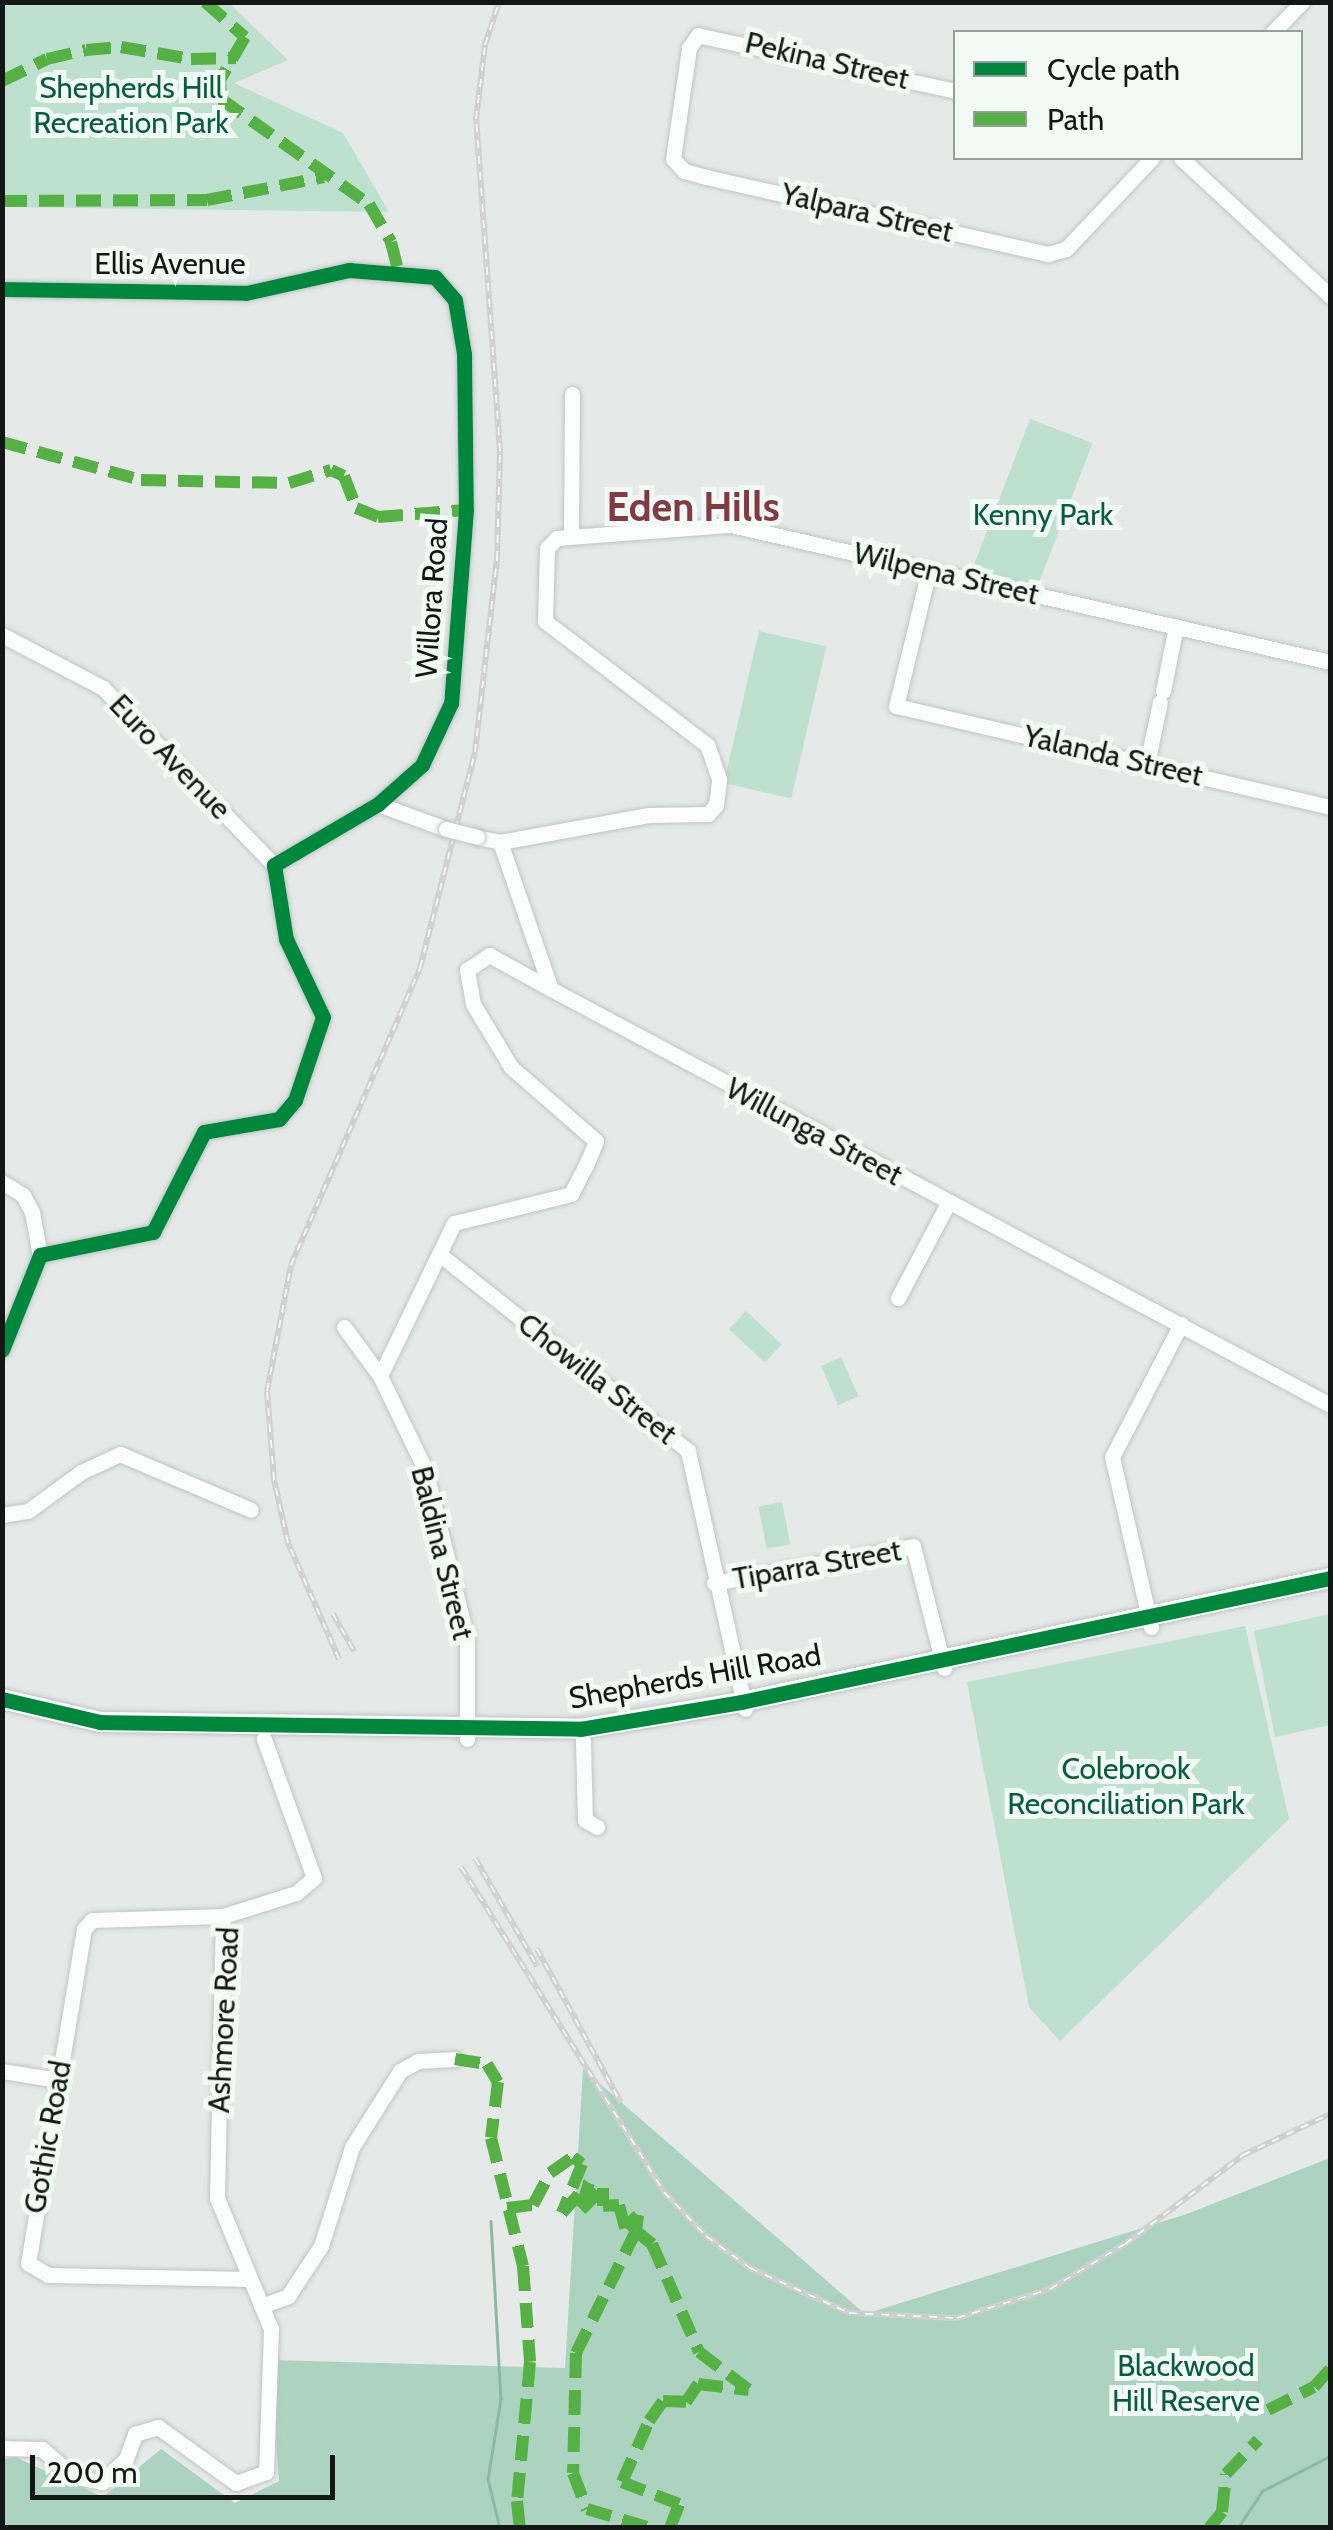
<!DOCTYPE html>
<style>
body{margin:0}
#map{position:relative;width:1333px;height:2530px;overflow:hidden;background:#e5eae8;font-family:Cabin,sans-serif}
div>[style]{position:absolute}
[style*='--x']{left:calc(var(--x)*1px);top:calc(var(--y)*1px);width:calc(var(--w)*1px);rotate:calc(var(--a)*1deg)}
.green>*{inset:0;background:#bde0cf;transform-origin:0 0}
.forest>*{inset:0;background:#acd2c0}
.stream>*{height:2.5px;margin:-1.25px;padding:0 1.25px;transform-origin:1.25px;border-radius:1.25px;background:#8bb9a4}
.roads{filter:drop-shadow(0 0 2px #c1c4c3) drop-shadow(0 0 2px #c1c4c3)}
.minor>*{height:15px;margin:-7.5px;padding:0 7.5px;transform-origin:7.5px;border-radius:7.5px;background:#fbfcfc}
.major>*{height:20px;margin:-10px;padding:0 10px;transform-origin:10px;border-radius:10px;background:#fbfcfc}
.rail>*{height:6px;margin-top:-3px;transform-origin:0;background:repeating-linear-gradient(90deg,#f1faf5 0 8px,#d0d0d0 0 16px);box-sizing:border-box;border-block:2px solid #d0d0d0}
.bridges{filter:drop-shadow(0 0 2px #c1c4c3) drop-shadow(0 0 2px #c1c4c3)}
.minor-bridge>*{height:15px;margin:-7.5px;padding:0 7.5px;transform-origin:7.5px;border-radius:7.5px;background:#fbfcfc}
.quiet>*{height:12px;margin-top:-6px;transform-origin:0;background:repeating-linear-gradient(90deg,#55b144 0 25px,transparent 0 37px)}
.cycleway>*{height:15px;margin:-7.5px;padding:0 7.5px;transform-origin:7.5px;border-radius:7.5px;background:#00873e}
span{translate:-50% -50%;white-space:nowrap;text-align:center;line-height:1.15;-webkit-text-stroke:10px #f1faf5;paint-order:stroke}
.street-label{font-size:30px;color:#131614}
.park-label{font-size:30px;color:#095c40}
.district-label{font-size:40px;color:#823a44;font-weight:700}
.frame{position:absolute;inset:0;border:5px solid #131614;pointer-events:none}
.legend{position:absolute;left:953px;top:30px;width:350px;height:130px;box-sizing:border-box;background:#f1faf5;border:2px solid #989f9b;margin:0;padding:12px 18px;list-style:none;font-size:30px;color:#131614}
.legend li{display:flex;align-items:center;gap:20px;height:50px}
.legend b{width:50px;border:2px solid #989f9b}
.scale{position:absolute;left:30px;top:2455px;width:305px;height:45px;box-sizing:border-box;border:5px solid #131614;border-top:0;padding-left:12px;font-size:30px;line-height:35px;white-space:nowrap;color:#131614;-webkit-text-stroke:8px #f1faf5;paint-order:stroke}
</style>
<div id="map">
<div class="green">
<div style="clip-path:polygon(228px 2px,288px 60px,234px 83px,343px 133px,389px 212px,3px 207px,3px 3px)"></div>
<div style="left:1030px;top:419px;width:67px;height:158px;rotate:21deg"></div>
<div style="left:759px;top:631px;width:69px;height:156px;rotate:13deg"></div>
<div style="left:746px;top:1311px;width:49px;height:25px;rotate:43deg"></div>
<div style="left:841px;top:1357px;width:43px;height:22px;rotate:66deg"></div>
<div style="left:782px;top:1502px;width:43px;height:24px;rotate:79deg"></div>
<div style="clip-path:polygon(1330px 1614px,1330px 1725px,1275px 1737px,1254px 1631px)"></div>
<div style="clip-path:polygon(1245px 1626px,1289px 1819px,1060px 2041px,1029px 2007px,967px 1682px)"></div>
</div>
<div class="forest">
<div style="clip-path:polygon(583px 2069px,865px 2314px,1184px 2215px,1330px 2158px,1330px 2527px,3px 2527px,2px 2460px,15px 2457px,103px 2497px,161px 2449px,235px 2503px,279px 2481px,270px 2360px,565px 2368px)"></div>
</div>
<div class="stream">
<div style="--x:491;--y:2221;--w:178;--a:86.8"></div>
<div style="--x:501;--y:2399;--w:81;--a:99.2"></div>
<div style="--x:488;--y:2479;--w:50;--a:76.2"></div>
<div style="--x:1238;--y:2528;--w:44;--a:-57"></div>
<div style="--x:1262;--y:2491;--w:76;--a:-27.2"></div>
</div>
<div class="roads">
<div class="minor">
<div style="--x:1273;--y:32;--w:42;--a:-46"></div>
<div style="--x:956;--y:91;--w:264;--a:-167.8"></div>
<div style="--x:698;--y:35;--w:16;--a:125"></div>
<div style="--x:689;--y:48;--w:112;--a:98.2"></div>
<div style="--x:673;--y:159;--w:16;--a:47"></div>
<div style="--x:684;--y:171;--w:23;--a:15"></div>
<div style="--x:706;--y:177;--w:351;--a:12.7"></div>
<div style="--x:1048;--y:254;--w:19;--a:-16"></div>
<div style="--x:1066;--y:249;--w:125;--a:-46.6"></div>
<div style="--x:1181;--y:158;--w:203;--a:42.8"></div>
<div style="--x:2;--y:289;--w:244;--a:0.9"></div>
<div style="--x:246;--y:293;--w:106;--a:-12.6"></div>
<div style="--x:349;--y:270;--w:86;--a:4.7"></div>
<div style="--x:435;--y:277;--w:30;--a:49"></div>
<div style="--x:455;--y:300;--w:55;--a:80.5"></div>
<div style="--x:464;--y:354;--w:156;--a:89.3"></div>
<div style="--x:466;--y:510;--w:194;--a:94.4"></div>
<div style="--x:451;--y:703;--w:68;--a:115.1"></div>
<div style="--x:422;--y:765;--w:59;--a:138.4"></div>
<div style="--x:378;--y:804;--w:121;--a:149.6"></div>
<div style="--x:274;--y:865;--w:75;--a:80.8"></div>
<div style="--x:286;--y:939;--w:86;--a:64.6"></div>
<div style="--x:323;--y:1017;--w:88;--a:108.6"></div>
<div style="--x:295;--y:1100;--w:25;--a:130"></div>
<div style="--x:279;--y:1119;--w:76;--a:170.2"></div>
<div style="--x:204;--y:1132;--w:112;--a:117"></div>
<div style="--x:153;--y:1232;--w:115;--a:168.5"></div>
<div style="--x:40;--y:1255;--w:102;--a:111.8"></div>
<div style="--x:571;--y:536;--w:142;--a:-89.6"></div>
<div style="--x:929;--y:570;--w:140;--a:103.6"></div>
<div style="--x:896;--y:706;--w:446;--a:13.1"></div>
<div style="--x:2;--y:635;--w:114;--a:27.7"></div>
<div style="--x:103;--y:688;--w:246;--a:46"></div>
<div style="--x:1163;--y:691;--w:66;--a:-78.7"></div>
<div style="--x:1147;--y:764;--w:63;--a:-78.2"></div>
<div style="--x:378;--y:804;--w:72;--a:20.2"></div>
<div style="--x:477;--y:837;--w:24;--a:12"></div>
<div style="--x:500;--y:842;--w:156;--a:70.9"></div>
<div style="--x:551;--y:989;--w:883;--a:28.1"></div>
<div style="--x:500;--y:842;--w:151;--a:-10.3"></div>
<div style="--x:649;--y:815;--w:59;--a:-1"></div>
<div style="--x:708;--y:814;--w:12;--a:-48"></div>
<div style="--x:716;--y:805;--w:26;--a:-83"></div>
<div style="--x:719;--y:779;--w:36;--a:-109"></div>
<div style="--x:707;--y:745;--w:204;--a:-142.6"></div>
<div style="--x:545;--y:621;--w:73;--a:-88.4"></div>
<div style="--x:547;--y:548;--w:14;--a:-45"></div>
<div style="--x:557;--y:538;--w:174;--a:-4.3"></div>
<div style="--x:731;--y:525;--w:614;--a:12.88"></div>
<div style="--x:2;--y:1182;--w:25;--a:32"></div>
<div style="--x:23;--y:1195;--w:19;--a:62"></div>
<div style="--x:32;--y:1212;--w:44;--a:79.5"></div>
<div style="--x:439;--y:1254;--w:318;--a:38.3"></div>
<div style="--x:688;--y:1451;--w:264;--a:77.5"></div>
<div style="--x:898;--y:1298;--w:107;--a:-62.2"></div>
<div style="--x:344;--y:1327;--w:61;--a:53.7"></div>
<div style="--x:380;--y:1376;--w:103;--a:64.2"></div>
<div style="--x:425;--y:1469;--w:175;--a:76.1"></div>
<div style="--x:467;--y:1639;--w:100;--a:90"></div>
<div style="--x:380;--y:1376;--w:170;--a:-64.2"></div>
<div style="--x:454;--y:1223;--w:121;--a:-13.9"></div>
<div style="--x:571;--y:1194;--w:33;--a:-63"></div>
<div style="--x:586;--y:1165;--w:26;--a:-67"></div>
<div style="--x:596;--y:1141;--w:113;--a:-139"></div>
<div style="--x:511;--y:1067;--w:74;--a:-121.1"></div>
<div style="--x:473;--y:1004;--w:35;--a:-100"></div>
<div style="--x:467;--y:970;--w:27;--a:-34"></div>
<div style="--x:489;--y:955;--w:71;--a:28.7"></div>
<div style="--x:2;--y:1515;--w:26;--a:-9"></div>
<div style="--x:28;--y:1511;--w:66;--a:-36.3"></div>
<div style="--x:81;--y:1472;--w:43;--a:-24.8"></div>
<div style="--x:120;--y:1454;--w:142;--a:23.1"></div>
<div style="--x:714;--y:1583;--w:202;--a:-10.5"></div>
<div style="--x:913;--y:1546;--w:126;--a:75.7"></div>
<div style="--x:1151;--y:1627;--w:174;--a:-102.9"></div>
<div style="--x:1112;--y:1457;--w:150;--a:-62.6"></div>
<div style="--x:583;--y:1740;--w:80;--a:88.6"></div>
<div style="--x:585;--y:1820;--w:14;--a:30"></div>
<div style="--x:223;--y:1916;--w:131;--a:178.3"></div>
<div style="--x:92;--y:1920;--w:12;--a:132"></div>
<div style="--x:84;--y:1929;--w:339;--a:99.5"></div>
<div style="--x:28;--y:2263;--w:23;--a:31"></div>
<div style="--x:48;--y:2275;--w:202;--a:1.1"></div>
<div style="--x:2;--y:2071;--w:57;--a:9.1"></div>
<div style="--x:261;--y:2306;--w:29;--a:-20"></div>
<div style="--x:288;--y:2296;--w:60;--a:-56.6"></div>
<div style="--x:321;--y:2246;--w:104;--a:-72.6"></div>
<div style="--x:352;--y:2147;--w:90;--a:-57.7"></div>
<div style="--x:400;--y:2071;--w:21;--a:-29"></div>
<div style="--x:418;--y:2061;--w:37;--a:-3"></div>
<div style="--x:2;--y:2448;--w:40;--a:1.4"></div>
<div style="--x:42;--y:2449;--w:41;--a:41.1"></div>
<div style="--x:73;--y:2476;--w:30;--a:12"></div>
<div style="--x:102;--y:2482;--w:33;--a:-44"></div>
<div style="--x:126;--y:2459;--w:27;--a:-70"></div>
<div style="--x:135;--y:2434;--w:24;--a:-17"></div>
<div style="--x:158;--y:2427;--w:96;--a:35.7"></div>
<div style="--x:236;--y:2483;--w:32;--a:-20"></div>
<div style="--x:266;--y:2472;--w:143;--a:-88"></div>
<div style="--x:271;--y:2329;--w:142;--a:-112.4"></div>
<div style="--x:217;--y:2198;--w:282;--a:-88.8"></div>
<div style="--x:223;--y:1916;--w:77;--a:-17.5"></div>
<div style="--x:296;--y:1893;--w:23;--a:-40"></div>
<div style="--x:314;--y:1878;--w:148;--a:-109.8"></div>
</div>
<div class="major">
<div style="--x:2;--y:1699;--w:101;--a:13.2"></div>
<div style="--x:100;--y:1722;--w:480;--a:0.8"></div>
<div style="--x:580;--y:1729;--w:163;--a:-9.5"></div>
<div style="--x:741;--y:1702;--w:602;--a:-11.89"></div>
</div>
</div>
<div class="rail">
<div style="--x:333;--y:1614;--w:43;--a:60.4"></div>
<div style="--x:339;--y:1659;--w:127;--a:-113.7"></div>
<div style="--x:288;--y:1543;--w:65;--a:-102.5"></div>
<div style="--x:274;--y:1480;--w:89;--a:-94.5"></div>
<div style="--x:267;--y:1391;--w:128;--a:-79.2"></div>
<div style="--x:291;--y:1265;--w:324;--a:-66.5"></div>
<div style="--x:420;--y:968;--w:223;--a:-75.7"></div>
<div style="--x:475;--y:752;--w:194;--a:-83.5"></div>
<div style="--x:497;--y:559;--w:108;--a:-88.4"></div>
<div style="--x:500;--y:451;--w:333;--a:-94.1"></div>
<div style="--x:476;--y:119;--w:75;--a:-83.1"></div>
<div style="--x:485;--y:45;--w:45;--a:-72"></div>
<div style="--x:475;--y:1858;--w:125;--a:60.1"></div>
<div style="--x:461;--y:1867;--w:383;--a:58"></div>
<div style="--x:664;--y:2192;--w:61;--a:46.3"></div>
<div style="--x:706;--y:2236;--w:54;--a:36"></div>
<div style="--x:750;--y:2268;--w:109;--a:24.4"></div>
<div style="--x:849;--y:2313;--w:108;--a:2.7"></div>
<div style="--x:957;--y:2318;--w:97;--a:-17.3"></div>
<div style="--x:1050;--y:2289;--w:87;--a:-31"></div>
<div style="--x:1125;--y:2244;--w:148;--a:-37"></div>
<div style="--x:1243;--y:2155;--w:96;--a:-25.2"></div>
<div style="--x:537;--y:1949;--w:175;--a:61.4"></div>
</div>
<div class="bridges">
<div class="minor-bridge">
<div style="--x:446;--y:829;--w:32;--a:14"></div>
</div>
</div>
<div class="quiet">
<div style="--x:205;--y:2;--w:53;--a:41.2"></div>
<div style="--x:245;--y:37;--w:50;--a:120.2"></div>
<div style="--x:220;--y:80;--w:19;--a:87"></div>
<div style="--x:221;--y:99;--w:181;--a:35.4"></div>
<div style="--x:369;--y:204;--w:44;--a:59.9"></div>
<div style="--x:391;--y:242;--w:29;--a:76"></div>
<div style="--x:2;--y:81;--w:50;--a:-26.1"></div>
<div style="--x:47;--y:59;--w:40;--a:-13"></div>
<div style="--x:86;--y:50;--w:35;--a:-5"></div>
<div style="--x:121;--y:47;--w:71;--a:9.7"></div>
<div style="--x:191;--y:59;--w:45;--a:-1.3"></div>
<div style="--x:2;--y:201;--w:205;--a:-0.3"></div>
<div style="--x:207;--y:200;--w:119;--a:-11.1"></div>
<div style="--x:2;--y:442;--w:144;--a:15.3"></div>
<div style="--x:141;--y:480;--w:148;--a:1.2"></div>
<div style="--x:289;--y:483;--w:44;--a:-17.2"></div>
<div style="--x:331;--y:470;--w:14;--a:25"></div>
<div style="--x:344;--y:476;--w:34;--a:69"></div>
<div style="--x:356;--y:508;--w:24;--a:22"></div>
<div style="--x:378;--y:517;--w:88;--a:-4.5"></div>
<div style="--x:455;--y:2059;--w:32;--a:9"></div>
<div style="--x:487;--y:2064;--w:21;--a:59"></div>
<div style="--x:498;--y:2082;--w:56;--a:97.1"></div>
<div style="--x:491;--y:2138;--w:132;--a:76"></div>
<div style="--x:523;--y:2266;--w:96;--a:85.8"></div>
<div style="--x:530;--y:2362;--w:140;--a:95.3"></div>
<div style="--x:517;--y:2501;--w:27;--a:84"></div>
<div style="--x:507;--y:2208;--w:26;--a:-7"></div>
<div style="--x:533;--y:2205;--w:36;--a:-62"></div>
<div style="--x:550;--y:2173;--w:28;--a:-35"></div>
<div style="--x:573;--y:2157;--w:11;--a:38"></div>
<div style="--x:582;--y:2164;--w:53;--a:112.2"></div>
<div style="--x:562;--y:2213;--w:40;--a:-48"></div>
<div style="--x:589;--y:2183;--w:28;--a:107"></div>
<div style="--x:581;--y:2210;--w:31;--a:-45"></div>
<div style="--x:603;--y:2188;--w:18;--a:90"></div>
<div style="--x:603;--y:2206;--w:16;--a:-4"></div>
<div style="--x:619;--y:2205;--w:24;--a:75"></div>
<div style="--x:625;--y:2228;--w:18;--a:-45"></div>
<div style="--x:638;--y:2215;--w:16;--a:97"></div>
<div style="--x:636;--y:2231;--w:21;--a:39"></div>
<div style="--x:652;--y:2244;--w:118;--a:66.5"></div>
<div style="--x:699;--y:2352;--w:63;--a:37.2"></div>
<div style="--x:636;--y:2231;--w:136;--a:116.2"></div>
<div style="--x:576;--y:2353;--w:120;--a:91.4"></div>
<div style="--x:573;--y:2473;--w:39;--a:69"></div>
<div style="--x:587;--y:2509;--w:66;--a:16.8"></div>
<div style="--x:1268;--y:2410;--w:51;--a:-26.6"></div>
<div style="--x:1314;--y:2387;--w:24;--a:-48"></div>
<div style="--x:670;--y:2528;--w:26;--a:-69"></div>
<div style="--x:679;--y:2504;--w:61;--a:-158.9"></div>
<div style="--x:622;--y:2482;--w:67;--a:-66.1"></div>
<div style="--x:649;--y:2421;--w:24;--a:-55"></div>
<div style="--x:663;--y:2401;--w:23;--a:2"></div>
<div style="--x:686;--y:2402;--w:22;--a:-56"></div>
<div style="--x:698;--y:2384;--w:51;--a:6.7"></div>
<div style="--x:1209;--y:2528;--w:21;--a:-51"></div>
<div style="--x:1222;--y:2512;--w:38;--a:-84"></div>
<div style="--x:1226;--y:2474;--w:47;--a:-46.7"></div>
</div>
<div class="cycleway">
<div style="--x:2;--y:289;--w:244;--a:0.9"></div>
<div style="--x:246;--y:293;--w:106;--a:-12.6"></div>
<div style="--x:349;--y:270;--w:86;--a:4.7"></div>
<div style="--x:435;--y:277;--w:30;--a:49"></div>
<div style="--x:455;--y:300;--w:55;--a:80.5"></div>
<div style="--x:464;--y:354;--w:156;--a:89.3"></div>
<div style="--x:466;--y:510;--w:194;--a:94.4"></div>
<div style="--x:451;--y:703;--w:68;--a:115.1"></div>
<div style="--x:422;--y:765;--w:59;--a:138.4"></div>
<div style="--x:378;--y:804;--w:121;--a:149.6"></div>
<div style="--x:274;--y:865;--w:75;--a:80.8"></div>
<div style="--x:286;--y:939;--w:86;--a:64.6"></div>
<div style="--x:323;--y:1017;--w:88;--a:108.6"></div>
<div style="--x:295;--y:1100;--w:25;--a:130"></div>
<div style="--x:279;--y:1119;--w:76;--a:170.2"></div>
<div style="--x:204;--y:1132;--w:112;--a:117"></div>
<div style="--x:153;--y:1232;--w:115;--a:168.5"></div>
<div style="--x:40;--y:1255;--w:102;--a:111.8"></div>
<div style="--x:2;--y:1699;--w:101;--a:13.2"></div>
<div style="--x:100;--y:1722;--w:480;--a:0.8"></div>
<div style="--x:580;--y:1729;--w:163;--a:-9.5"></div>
<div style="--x:741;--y:1702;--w:602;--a:-11.89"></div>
</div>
<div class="street-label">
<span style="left:827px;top:61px;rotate:13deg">Pekina Street</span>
<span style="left:867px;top:213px;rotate:13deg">Yalpara Street</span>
<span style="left:170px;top:264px">Ellis Avenue</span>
<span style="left:946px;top:574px;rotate:13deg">Wilpena Street</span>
<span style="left:432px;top:598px;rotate:-86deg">Willora Road</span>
<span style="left:1113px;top:756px;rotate:13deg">Yalanda Street</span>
<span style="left:170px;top:757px;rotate:46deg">Euro Avenue</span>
<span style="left:814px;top:1132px;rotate:28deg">Willunga Street</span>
<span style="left:597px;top:1379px;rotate:38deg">Chowilla Street</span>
<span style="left:442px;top:1553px;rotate:76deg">Baldina Street</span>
<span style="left:817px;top:1565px;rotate:-10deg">Tiparra Street</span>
<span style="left:695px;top:1677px;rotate:-10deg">Shepherds Hill Road</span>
<span style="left:224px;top:2020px;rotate:-87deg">Ashmore Road</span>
<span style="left:48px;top:2137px;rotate:-80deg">Gothic Road</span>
</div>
<div class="park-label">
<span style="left:131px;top:105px">Shepherds Hill<br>Recreation Park</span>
<span style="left:1043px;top:515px">Kenny Park</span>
<span style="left:1126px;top:1786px">Colebrook<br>Reconciliation Park</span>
<span style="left:1186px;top:2383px">Blackwood<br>Hill Reserve</span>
</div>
<div class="district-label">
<span style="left:693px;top:507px">Eden Hills</span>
</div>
<div class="frame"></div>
<ul class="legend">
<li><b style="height:12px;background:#00873e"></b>Cycle path</li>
<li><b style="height:12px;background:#55b144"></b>Path</li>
</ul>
<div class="scale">200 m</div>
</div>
